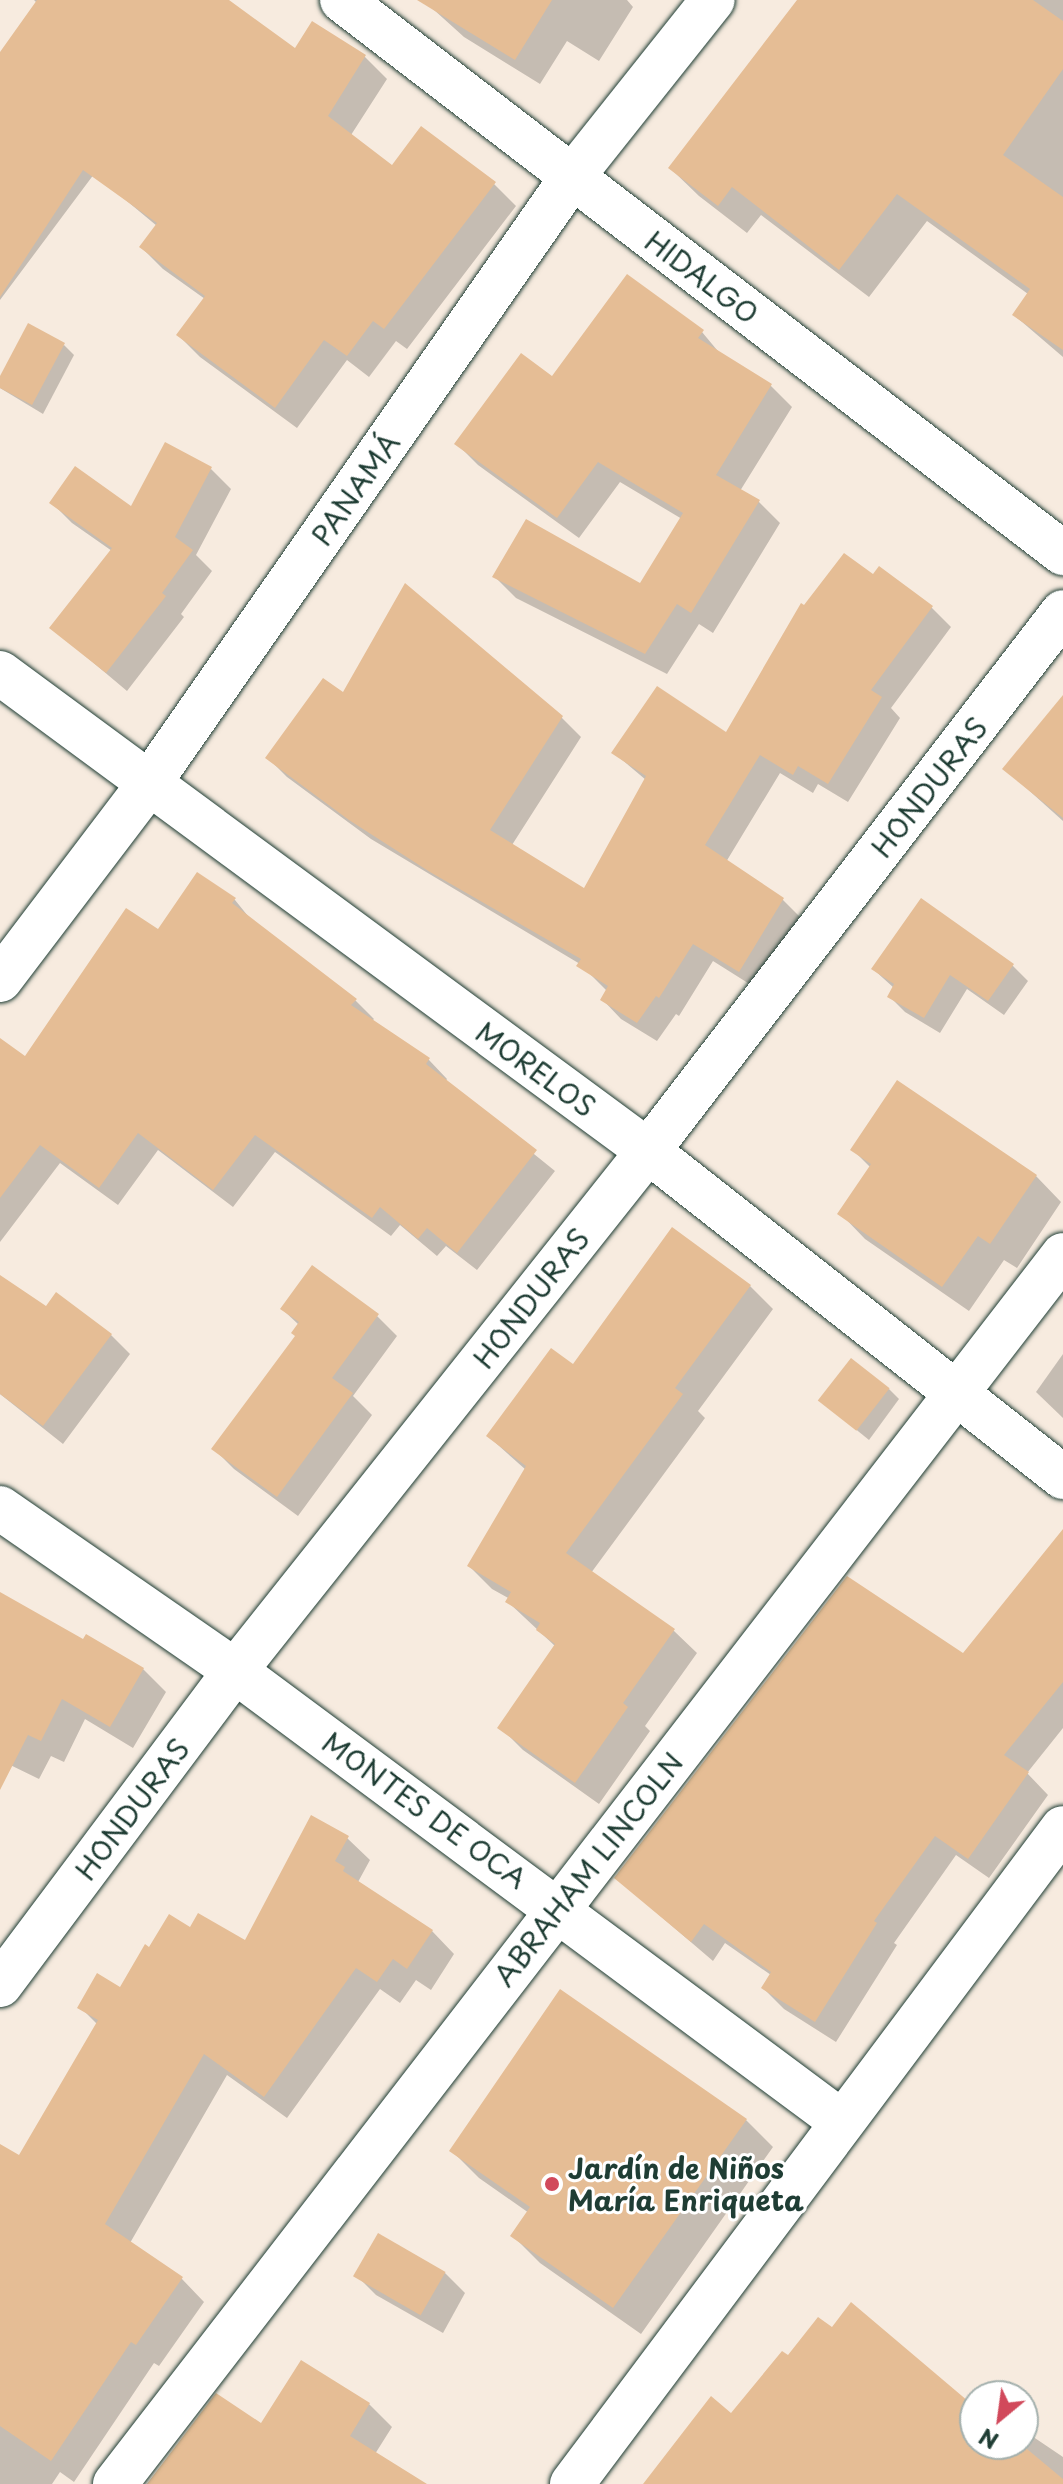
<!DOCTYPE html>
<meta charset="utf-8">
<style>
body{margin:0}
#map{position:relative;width:1063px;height:2484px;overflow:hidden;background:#f7ebdf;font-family:"Playpen Sans",sans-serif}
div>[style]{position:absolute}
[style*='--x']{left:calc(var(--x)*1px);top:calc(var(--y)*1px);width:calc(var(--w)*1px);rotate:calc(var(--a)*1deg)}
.shadow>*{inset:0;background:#0003}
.building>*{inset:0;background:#e5bd95;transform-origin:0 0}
.roads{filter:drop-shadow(0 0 2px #1f3d34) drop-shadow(0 0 2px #1f3d34)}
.minor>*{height:44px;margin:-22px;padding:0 22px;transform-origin:22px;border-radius:22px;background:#fff}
.dots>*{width:22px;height:22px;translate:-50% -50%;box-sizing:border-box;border:4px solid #fff;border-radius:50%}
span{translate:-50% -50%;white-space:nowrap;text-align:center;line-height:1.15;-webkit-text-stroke:6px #fff;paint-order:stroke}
.street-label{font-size:28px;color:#1f3d34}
.poi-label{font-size:28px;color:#1f3d34;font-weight:700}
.left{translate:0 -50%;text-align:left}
.north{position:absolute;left:959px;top:2380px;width:80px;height:80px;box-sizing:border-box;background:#fff;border:2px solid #a5b1ae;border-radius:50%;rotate:209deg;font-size:22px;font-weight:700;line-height:32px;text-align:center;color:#1f3d34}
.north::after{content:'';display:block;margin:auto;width:28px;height:36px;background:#d1495b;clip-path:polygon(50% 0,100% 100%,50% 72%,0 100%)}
</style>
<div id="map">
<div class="shadow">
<div style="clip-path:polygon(34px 0,226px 0,296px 51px,313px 24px,365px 57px,387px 79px,351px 135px,393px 167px,494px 184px,516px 206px,407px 349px,396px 341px,369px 377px,347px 360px,297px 428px,200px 357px,178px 335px,205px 299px,163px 269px,141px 247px,157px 226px,104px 182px,112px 150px,0 300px,0 55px,37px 3px)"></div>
<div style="clip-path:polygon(423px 0,627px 0,633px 7px,599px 61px,567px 41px,540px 84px,464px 37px)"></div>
<div style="clip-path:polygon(799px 0,1063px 0,1063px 357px,1014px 315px,1028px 294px,927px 221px,869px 297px,761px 215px,747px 233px,699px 196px,670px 168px)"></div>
<div style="clip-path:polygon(702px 332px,722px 356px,771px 386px,792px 407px,740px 491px,759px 502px,780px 523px,713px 633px,699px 624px,667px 674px,516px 598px,495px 577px,641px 585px,682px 519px,620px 482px,579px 538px,478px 465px,457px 444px,552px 378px)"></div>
<div style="clip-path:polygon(64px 345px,74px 355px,43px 414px,0 388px,0 380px)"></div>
<div style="clip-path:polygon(211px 469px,231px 489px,196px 555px,212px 571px,181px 614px,184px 617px,127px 691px,52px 628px,112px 551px,72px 523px,52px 503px,132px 509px)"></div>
<div style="clip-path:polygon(879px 569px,932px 608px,951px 627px,891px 708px,900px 718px,848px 802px,818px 784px,813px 793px,780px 773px,726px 862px,783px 900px,802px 919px,759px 990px,713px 961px,679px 1016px,676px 1014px,657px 1041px,621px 1019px,602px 999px,607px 991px,580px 964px,371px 839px,287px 777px,268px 758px,343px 695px,561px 717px,581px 737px,512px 845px,585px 891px,646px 780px,614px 753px,726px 735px,805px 608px,873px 577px)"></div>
<div style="clip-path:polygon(1063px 698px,1063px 821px,1005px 769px)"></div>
<div style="clip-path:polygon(198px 875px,235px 900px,252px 921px,355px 1000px,374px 1019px,372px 1021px,429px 1060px,447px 1079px,445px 1082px,555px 1171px,477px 1270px,446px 1246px,437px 1256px,400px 1225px,391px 1236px,275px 1152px,233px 1207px,158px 1150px,118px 1205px,60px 1163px,0 1242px,0 1068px,26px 1059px,158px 931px)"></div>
<div style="clip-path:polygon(1013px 966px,1028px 981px,1004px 1015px,967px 989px,940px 1033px,905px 1012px,889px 996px,894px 988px,873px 969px)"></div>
<div style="clip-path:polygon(853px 1150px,1036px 1176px,1061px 1202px,1017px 1268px,1004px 1260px,969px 1311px,865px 1239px,840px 1213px,871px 1168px)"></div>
<div style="clip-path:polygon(0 1278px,46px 1308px,111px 1335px,130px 1354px,63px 1444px,0 1394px)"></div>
<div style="clip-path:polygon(750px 1286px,773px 1309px,698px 1411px,705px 1418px,591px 1573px,674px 1631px,697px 1653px,645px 1726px,650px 1731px,599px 1804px,523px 1750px,500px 1727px,556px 1647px,508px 1602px,510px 1599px,492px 1589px,469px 1566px,526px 1470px,488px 1436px,573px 1367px)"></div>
<div style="clip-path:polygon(282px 1309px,377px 1316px,397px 1336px,353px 1396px,372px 1415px,298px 1516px,234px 1469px,214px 1449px,297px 1336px,299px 1325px)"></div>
<div style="clip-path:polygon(1063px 1354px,1063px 1418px,1036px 1392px)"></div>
<div style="clip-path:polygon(889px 1389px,899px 1399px,869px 1440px,821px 1401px)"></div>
<div style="clip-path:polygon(1063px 1544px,1063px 1728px,1027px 1773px,1048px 1795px,989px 1878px,956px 1855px,894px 1943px,897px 1945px,836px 2042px,784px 2009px,763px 1988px,771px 1975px,725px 1943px,713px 1961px,616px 1878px,963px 1655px)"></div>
<div style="clip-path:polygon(0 1594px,84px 1641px,143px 1669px,166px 1692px,133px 1748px,85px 1719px,64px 1762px,51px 1756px,39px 1779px,0 1760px)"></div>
<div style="clip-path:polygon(347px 1838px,370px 1860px,358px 1882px,432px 1931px,454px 1954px,431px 1990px,416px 1980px,400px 2003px,380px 1989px,287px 2118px,227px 2075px,130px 2243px,182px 2279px,204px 2302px,159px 2366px,154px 2363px,74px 2482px,60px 2472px,52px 2484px,0 2484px,0 2147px,20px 2158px,98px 2025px,80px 2007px,121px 1990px,150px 1950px,191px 1929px,245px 1943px)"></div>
<div style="clip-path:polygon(746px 2120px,773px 2147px,641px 2334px,540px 2263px,513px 2236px,529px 2213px,479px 2178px,452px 2151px)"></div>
<div style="clip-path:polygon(445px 2273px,465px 2293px,443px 2333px,376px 2295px,356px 2275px)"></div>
<div style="clip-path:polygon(832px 2330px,975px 2409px,975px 2444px,1023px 2444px,1023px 2430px,1063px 2457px,1063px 2484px,645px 2484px,732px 2415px,788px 2358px)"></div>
<div style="clip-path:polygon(217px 2396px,261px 2426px,369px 2404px,392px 2427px,375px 2454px,424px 2484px,147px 2484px)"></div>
</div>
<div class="building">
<div style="clip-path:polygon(37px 0,229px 0,295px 48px,312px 21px,366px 55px,328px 116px,392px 165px,421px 126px,496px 182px,384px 329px,373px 321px,347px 356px,324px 340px,275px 408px,176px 335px,205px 296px,139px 247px,157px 223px,83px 170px,0 297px,0 52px)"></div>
<div style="clip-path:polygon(417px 0,552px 0,515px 60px)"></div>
<div style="clip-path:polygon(797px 0,1033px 0,1063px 21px,1063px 69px,1003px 155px,1063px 197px,1063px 350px,1012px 315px,1030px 289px,897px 194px,839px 270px,732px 187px,718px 206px,668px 168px)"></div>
<div style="clip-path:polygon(627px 274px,704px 330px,698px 338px,772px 384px,716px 475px,760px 500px,691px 613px,677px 604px,645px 654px,492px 577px,526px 519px,640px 583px,683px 513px,598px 462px,557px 518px,454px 444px,521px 353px,552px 376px)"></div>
<div style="clip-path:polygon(28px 323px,65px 343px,32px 405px,0 388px,0 376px)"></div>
<div style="clip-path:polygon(165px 442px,212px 467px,175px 537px,193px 550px,162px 593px,166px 596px,106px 673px,49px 628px,112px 548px,49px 503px,75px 466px,131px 506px)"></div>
<div style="clip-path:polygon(844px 553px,873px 574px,879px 566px,933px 606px,871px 690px,882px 697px,828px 784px,798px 766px,793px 775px,760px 755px,705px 845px,784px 898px,739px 972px,693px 944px,659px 998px,656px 996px,637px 1023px,600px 1000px,608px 986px,576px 966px,581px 959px,430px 872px,349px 820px,265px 758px,323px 678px,343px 692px,405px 583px,563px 716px,490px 830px,584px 888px,646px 776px,611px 753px,657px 686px,726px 732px,801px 603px,804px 605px)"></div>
<div style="clip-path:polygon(1063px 695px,1063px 818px,1002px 769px)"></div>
<div style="clip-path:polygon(197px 872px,236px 898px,232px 903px,357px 999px,351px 1005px,430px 1058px,426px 1064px,537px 1150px,457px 1253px,427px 1228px,418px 1239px,380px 1207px,372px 1218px,255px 1135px,213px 1190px,138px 1133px,99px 1188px,40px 1145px,0 1198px,0 1038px,25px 1056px,126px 908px,158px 929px)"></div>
<div style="clip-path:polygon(921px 898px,1014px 964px,988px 1001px,950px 975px,924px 1018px,887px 997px,894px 984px,871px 969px)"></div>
<div style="clip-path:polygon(897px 1080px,1037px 1175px,990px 1244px,978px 1236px,942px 1287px,837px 1214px,871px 1164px,850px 1150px)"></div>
<div style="clip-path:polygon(672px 1227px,751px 1285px,675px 1388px,683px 1394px,566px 1553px,675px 1629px,623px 1703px,628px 1707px,575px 1783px,497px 1728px,555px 1644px,536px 1630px,540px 1623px,505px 1602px,511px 1592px,467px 1566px,526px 1466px,486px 1436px,551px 1348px,573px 1364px)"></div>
<div style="clip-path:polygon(312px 1265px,379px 1314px,332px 1378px,353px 1393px,277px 1497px,211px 1449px,295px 1336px,291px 1333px,299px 1322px,280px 1309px)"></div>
<div style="clip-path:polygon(0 1275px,46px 1306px,56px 1292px,112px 1334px,43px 1426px,0 1394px)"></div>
<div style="left:851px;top:1358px;width:49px;height:54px;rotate:38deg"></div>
<div style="clip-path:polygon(1063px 1529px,1063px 1682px,1004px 1755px,1029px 1772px,968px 1859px,935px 1836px,874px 1921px,877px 1923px,815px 2022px,761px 1988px,771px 1972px,704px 1924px,691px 1942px,614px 1878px,847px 1576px,963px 1653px)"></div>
<div style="clip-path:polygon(0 1592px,83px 1639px,86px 1634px,144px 1668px,110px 1727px,62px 1699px,41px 1741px,28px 1735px,0 1790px)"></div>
<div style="clip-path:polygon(311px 1815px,349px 1836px,335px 1861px,345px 1867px,343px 1871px,433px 1930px,407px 1969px,393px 1959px,377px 1982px,356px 1968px,264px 2097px,204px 2054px,105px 2224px,183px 2277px,136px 2345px,131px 2342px,51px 2461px,0 2426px,0 2144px,19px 2155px,98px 2020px,77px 2008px,97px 1973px,120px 1987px,145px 1944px,149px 1947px,169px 1914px,190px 1927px,198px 1913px,245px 1940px)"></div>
<div style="clip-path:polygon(560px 1989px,747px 2119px,613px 2308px,510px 2236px,530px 2207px,449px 2151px)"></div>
<div style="left:378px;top:2233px;width:78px;height:50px;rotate:30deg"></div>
<div style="clip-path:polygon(851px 2302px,975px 2407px,975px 2444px,1021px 2444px,1063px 2479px,1063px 2484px,643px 2484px,711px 2396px,731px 2413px,782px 2351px,788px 2355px,818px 2317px,832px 2327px)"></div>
<div style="clip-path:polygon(301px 2360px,370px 2403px,350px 2436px,427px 2484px,147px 2484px,216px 2393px,261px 2423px)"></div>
</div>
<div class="roads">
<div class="minor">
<div style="--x:342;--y:0;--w:909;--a:37.49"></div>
<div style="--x:0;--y:673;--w:805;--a:36.41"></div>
<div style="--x:648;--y:1151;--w:528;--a:38.15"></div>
<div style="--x:0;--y:980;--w:245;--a:-52.8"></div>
<div style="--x:148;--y:785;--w:741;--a:-55.11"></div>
<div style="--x:572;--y:177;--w:226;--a:-51.5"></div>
<div style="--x:0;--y:1508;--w:286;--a:34.7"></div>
<div style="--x:235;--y:1671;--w:756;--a:36.61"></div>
<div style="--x:0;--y:1985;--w:392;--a:-53.2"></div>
<div style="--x:235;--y:1671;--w:664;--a:-51.54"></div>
<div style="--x:648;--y:1151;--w:680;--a:-52.41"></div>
<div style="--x:115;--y:2484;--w:1552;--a:-52.35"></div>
<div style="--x:572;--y:2484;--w:819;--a:-53.19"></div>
</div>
</div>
<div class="dots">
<div style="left:552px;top:2184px;background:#d1495b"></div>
</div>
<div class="street-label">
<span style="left:702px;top:277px;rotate:37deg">HIDALGO</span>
<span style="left:355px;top:489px;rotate:-55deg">PANAMÁ</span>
<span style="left:929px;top:787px;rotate:-52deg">HONDURAS</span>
<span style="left:536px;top:1069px;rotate:36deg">MORELOS</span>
<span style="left:531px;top:1298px;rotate:-52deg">HONDURAS</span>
<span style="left:132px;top:1809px;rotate:-53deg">HONDURAS</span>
<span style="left:425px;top:1810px;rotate:36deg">MONTES DE OCA</span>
<span style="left:588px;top:1869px;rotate:-52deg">ABRAHAM LINCOLN</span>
</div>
<div class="poi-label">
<span class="left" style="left:568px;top:2184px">Jardín de Niños<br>María Enriqueta</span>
</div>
<div class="north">N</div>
</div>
